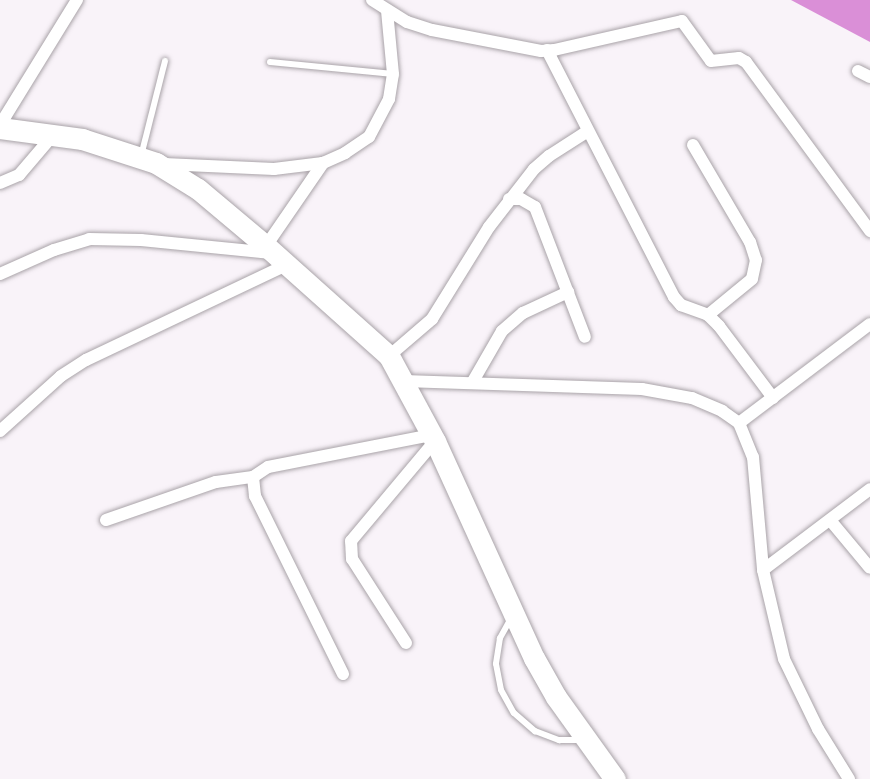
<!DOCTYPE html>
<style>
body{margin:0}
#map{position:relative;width:870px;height:779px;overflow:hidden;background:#f9f3f9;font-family:"Space Grotesk",sans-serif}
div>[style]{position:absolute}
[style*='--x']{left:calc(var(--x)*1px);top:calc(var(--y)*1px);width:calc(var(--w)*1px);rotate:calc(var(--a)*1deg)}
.water>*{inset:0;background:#da8fd7}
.roads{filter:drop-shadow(0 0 2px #a9a3a8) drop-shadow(0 0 2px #a9a3a8)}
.lane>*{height:6px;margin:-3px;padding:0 3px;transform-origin:3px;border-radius:3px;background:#fff}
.street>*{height:12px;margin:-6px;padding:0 6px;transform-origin:6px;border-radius:6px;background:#fff}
.primary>*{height:21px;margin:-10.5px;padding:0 10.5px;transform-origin:10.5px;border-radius:10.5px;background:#fff}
span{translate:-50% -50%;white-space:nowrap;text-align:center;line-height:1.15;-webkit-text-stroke:7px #f9f3f9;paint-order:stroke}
</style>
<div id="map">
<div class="water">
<div style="clip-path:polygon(791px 0,870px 0,870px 42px)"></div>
</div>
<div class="roads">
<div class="lane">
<div style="--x:270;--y:62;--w:124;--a:5.6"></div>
<div style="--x:141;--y:156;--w:98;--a:-75.8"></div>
<div style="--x:510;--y:620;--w:21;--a:119"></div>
<div style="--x:500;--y:638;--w:26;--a:99"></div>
<div style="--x:496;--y:664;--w:26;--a:79"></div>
<div style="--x:501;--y:690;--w:26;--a:61"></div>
<div style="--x:514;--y:713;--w:28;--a:41"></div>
<div style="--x:535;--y:731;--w:26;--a:21"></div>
<div style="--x:559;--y:740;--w:21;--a:0"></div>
</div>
<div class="street">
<div style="--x:372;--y:0;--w:41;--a:32.2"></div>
<div style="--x:407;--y:22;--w:26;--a:18"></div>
<div style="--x:432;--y:30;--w:111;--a:10.9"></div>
<div style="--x:541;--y:51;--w:13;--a:-4"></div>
<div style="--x:554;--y:50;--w:131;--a:-12.8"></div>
<div style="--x:682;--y:21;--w:49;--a:54.1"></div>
<div style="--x:711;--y:61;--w:28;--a:-6"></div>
<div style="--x:739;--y:58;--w:8;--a:30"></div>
<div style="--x:746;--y:62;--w:210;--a:53.7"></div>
<div style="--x:547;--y:50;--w:278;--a:62.8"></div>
<div style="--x:674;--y:297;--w:11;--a:49"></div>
<div style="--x:681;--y:305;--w:29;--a:20"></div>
<div style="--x:708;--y:315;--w:16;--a:45"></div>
<div style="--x:719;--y:326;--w:90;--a:53.1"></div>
<div style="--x:858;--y:71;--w:13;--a:27"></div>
<div style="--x:0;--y:125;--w:147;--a:-58.4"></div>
<div style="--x:693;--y:145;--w:113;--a:59.6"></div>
<div style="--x:750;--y:242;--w:19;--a:72"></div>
<div style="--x:756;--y:260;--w:19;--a:102"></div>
<div style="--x:752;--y:279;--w:57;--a:140.7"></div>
<div style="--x:164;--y:164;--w:110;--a:2.6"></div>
<div style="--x:274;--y:169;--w:49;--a:-7"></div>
<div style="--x:323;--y:163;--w:24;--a:-24"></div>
<div style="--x:345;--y:153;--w:29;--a:-34"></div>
<div style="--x:369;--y:137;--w:43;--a:-62.2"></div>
<div style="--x:389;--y:99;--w:25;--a:-81"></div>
<div style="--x:393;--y:74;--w:64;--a:-95.4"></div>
<div style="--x:0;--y:183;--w:21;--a:-23"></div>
<div style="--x:19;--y:175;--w:54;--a:-49.5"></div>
<div style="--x:509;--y:199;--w:12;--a:0"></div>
<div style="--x:521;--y:199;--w:16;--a:30"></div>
<div style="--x:535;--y:207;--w:139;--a:69"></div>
<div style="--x:266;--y:246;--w:101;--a:-55.5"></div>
<div style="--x:0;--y:274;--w:59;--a:-24"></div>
<div style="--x:54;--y:250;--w:37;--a:-17"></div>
<div style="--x:89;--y:239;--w:52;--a:1.1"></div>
<div style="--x:141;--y:240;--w:131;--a:5.7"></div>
<div style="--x:389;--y:356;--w:57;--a:-40.7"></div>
<div style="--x:432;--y:319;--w:108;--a:-58.2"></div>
<div style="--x:489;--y:227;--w:73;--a:-52.2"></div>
<div style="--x:534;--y:169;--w:20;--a:-41"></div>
<div style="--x:549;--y:156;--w:46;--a:-32.7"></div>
<div style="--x:404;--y:381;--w:238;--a:1.9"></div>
<div style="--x:642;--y:389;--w:51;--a:10.2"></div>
<div style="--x:692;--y:398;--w:33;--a:23"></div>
<div style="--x:722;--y:411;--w:21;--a:35"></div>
<div style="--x:739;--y:423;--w:37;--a:68"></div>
<div style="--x:753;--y:457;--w:113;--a:84.9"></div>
<div style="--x:763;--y:570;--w:91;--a:76.7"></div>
<div style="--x:784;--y:659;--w:78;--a:64.1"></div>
<div style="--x:818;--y:729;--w:59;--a:58.2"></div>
<div style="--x:472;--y:383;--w:60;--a:-60"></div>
<div style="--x:502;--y:331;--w:28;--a:-41"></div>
<div style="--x:523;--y:313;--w:50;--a:-25"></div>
<div style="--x:739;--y:423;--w:164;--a:-37.1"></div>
<div style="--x:0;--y:431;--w:82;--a:-42"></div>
<div style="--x:61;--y:376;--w:30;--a:-33"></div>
<div style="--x:86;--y:360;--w:221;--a:-25.4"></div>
<div style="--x:106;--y:520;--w:116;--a:-19.1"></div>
<div style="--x:216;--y:482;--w:37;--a:-8"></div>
<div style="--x:830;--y:520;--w:62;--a:50.2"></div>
<div style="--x:763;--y:570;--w:134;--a:-37.1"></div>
<div style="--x:406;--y:643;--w:100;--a:-122.7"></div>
<div style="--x:352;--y:559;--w:18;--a:-93"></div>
<div style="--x:351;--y:541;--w:131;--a:-50"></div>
<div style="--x:343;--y:674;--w:199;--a:-116.3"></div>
<div style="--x:255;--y:496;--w:19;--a:-96"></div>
<div style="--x:253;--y:477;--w:18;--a:-34"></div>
<div style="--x:268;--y:467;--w:166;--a:-11.1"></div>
</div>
<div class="primary">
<div style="--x:0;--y:128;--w:83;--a:7.6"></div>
<div style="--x:82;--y:139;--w:78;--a:18"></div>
<div style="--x:156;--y:163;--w:49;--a:31.8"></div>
<div style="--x:198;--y:189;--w:89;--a:40"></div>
<div style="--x:266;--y:246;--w:165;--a:41.8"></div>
<div style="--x:389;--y:356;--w:97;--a:61.6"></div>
<div style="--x:435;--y:441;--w:239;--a:65.5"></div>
<div style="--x:534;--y:658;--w:45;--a:60.6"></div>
<div style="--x:556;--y:697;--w:101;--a:54.3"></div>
</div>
</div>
</div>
